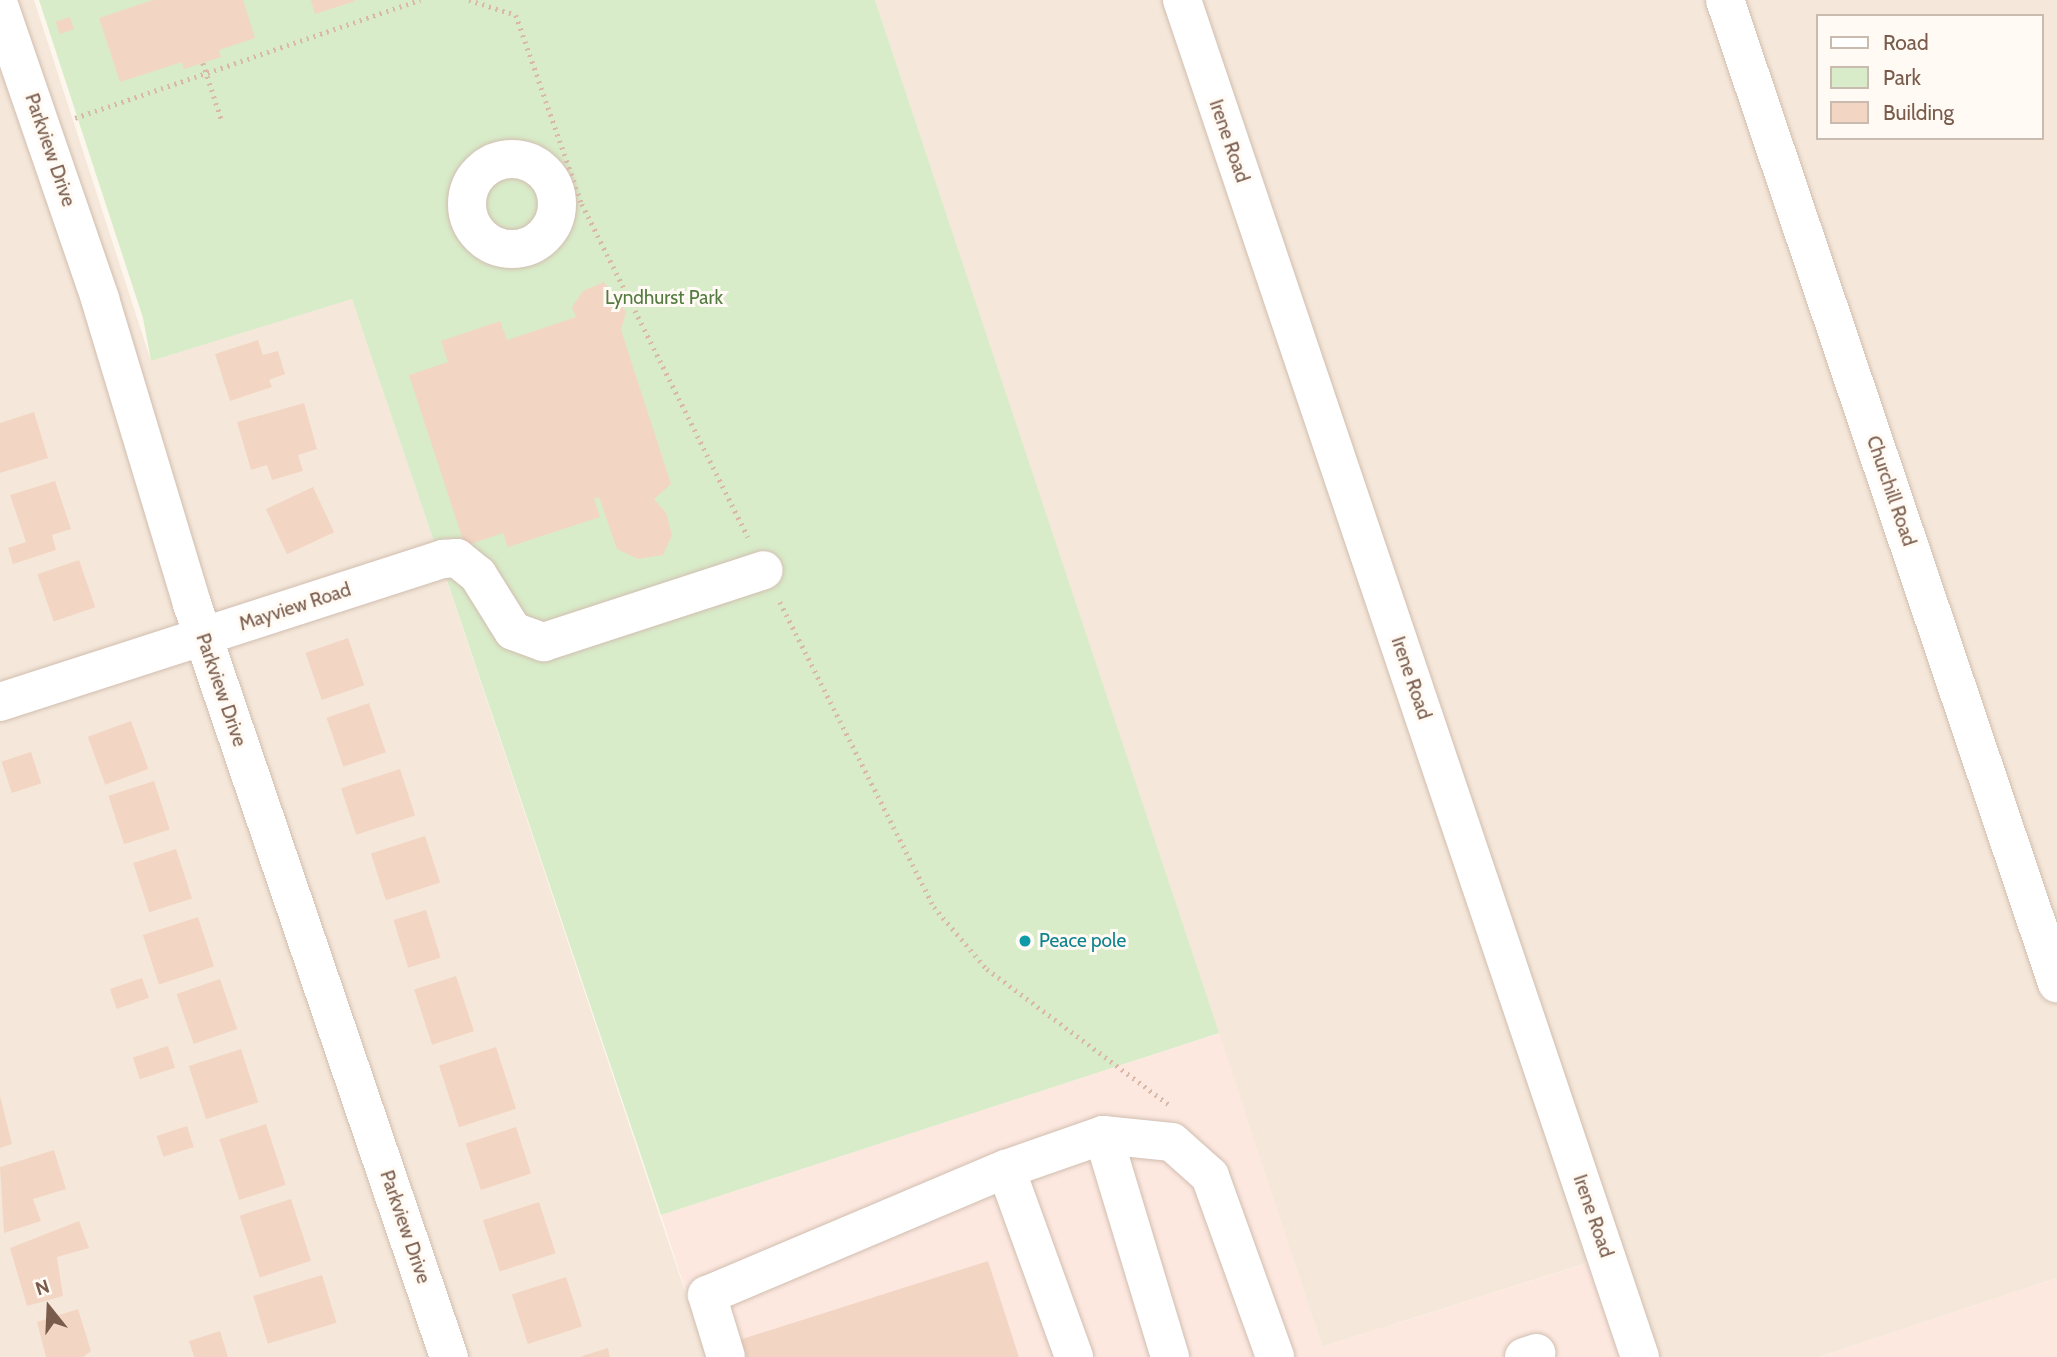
<!DOCTYPE html>
<style>
body{margin:0}
#map{position:relative;width:2057px;height:1357px;overflow:hidden;background:#fdf6ec;font-family:Cabin,sans-serif}
div>[style]{position:absolute}
[style*='--x']{left:calc(var(--x)*1px);top:calc(var(--y)*1px);width:calc(var(--w)*1px);rotate:calc(var(--a)*1deg)}
.residential>*{inset:0;background:#f5e8da}
.commercial>*{inset:0;background:#fde8e0}
.green>*{inset:0;background:#d8ecc9}
.building>*{inset:0;background:#f3d5c3;transform-origin:0 0}
.path>*{height:4.5px;margin-top:-2.25px;transform-origin:0;background:repeating-linear-gradient(90deg,#d9b8a5 0 2px,transparent 0 7px)}
.roads{filter:drop-shadow(0 0 2px #d1beb0) drop-shadow(0 0 2px #d1beb0)}
.minor>*{height:38px;margin:-19px;padding:0 19px;transform-origin:19px;border-radius:19px;background:#fff}
.minor>.ring{margin:-19px;padding:0;box-sizing:content-box;background:none;border:38px solid #fff;border-radius:50%}
.dots>*{width:19px;height:19px;translate:-50% -50%;box-sizing:border-box;border:4px solid #fffaf3;border-radius:50%}
span{translate:-50% -50%;white-space:nowrap;text-align:center;line-height:1.15;-webkit-text-stroke:6px #fffaf3;paint-order:stroke}
.street-label{font-size:19px;color:#7a5c4d}
.park-label{font-size:19px;color:#537a41}
.culture-label{font-size:19px;color:#0d838f}
.left{translate:0 -50%;text-align:left}
.legend{position:absolute;left:1816px;top:14px;width:228px;height:126px;box-sizing:border-box;background:#fffaf3;border:2px solid #cabbb1;margin:0;padding:9px 12px;list-style:none;font-size:21px;color:#7a5c4d}
.legend li{display:flex;align-items:center;gap:14px;height:35px}
.legend b{width:35px;border:2px solid #cabbb1}
.north{position:absolute;left:14px;top:1273px;width:70px;height:70px;-webkit-text-stroke:5px #fffaf3;paint-order:stroke;rotate:342deg;font-size:19px;font-weight:700;line-height:28px;text-align:center;color:#7a5c4d}
.north::after{content:'';display:block;margin:auto;width:24px;height:32px;background:#7a5c4d;clip-path:polygon(50% 0,100% 100%,50% 72%,0 100%)}
</style>
<div id="map">
<div class="residential">
<div style="clip-path:polygon(0 0,34px 0,151px 361px,352px 298px,707px 1357px,0 1357px)"></div>
<div style="clip-path:polygon(evenodd,875px 0,2057px 0,2057px 1278px,1819px 1357px,1640px 1357px,1606px 1257px,1322px 1347px,875px 0,1817px 16px,2041px 16px,2041px 138px,1817px 138px,1817px 16px)"></div>
</div>
<div class="commercial">
<div style="clip-path:polygon(1219px 1033px,1322px 1347px,1607px 1257px,1640px 1357px,707px 1357px,661px 1215px)"></div>
<div style="clip-path:polygon(2057px 1278px,2057px 1357px,1819px 1357px)"></div>
</div>
<div class="green">
<div style="clip-path:polygon(39px 0,875px 0,1219px 1033px,661px 1215px,352px 299px,151px 361px,143px 318px)"></div>
</div>
<div class="building">
<div style="clip-path:polygon(153px 0,243px 0,255px 38px,219px 50px,221px 57px,184px 69px,182px 62px,120px 82px,99px 18px)"></div>
<div style="clip-path:polygon(311px 0,354px 0,355px 1px,315px 14px)"></div>
<div style="left:70px;top:17px;width:13px;height:15px;rotate:72deg"></div>
<div style="clip-path:polygon(604px 282px,626px 312px,621px 330px,671px 484px,654px 499px,666px 513px,672px 535px,663px 555px,638px 559px,617px 549px,599px 497px,594px 499px,600px 517px,508px 547px,503px 533px,465px 546px,409px 375px,448px 362px,441px 341px,500px 321px,507px 340px,576px 317px,572px 307px,583px 291px)"></div>
<div style="clip-path:polygon(258px 340px,263px 355px,278px 351px,285px 374px,269px 380px,272px 387px,230px 401px,215px 354px)"></div>
<div style="clip-path:polygon(304px 403px,317px 449px,298px 455px,303px 471px,272px 480px,267px 465px,251px 470px,237px 422px)"></div>
<div style="clip-path:polygon(34px 412px,48px 458px,0 473px,0 423px)"></div>
<div style="clip-path:polygon(55px 481px,71px 529px,52px 535px,56px 550px,13px 564px,8px 548px,26px 542px,10px 495px)"></div>
<div style="left:313px;top:487px;width:50px;height:52px;rotate:65deg"></div>
<div style="left:79px;top:560px;width:50px;height:44px;rotate:71deg"></div>
<div style="left:348px;top:638px;width:50px;height:45px;rotate:71deg"></div>
<div style="left:369px;top:703px;width:52px;height:45px;rotate:71deg"></div>
<div style="left:131px;top:721px;width:51px;height:46px;rotate:70deg"></div>
<div style="left:31px;top:752px;width:33px;height:31px;rotate:72deg"></div>
<div style="left:400px;top:769px;width:49px;height:62px;rotate:72deg"></div>
<div style="left:154px;top:781px;width:51px;height:48px;rotate:72deg"></div>
<div style="left:425px;top:836px;width:49px;height:57px;rotate:72deg"></div>
<div style="left:176px;top:849px;width:52px;height:45px;rotate:72deg"></div>
<div style="left:426px;top:910px;width:50px;height:34px;rotate:73deg"></div>
<div style="left:198px;top:917px;width:52px;height:58px;rotate:72deg"></div>
<div style="left:456px;top:976px;width:58px;height:44px;rotate:72deg"></div>
<div style="left:142px;top:978px;width:21px;height:34px;rotate:71deg"></div>
<div style="left:220px;top:979px;width:53px;height:46px;rotate:71deg"></div>
<div style="left:168px;top:1046px;width:23px;height:37px;rotate:72deg"></div>
<div style="left:496px;top:1047px;width:65px;height:60px;rotate:72deg"></div>
<div style="left:241px;top:1049px;width:56px;height:55px;rotate:72deg"></div>
<div style="clip-path:polygon(0 1096px,12px 1144px,0 1148px)"></div>
<div style="left:266px;top:1124px;width:64px;height:49px;rotate:72deg"></div>
<div style="left:187px;top:1126px;width:22px;height:32px;rotate:72deg"></div>
<div style="left:516px;top:1127px;width:49px;height:53px;rotate:72deg"></div>
<div style="clip-path:polygon(54px 1150px,66px 1189px,33px 1199px,41px 1221px,4px 1233px,0 1167px)"></div>
<div style="left:291px;top:1199px;width:65px;height:54px;rotate:72deg"></div>
<div style="left:539px;top:1202px;width:54px;height:59px;rotate:72deg"></div>
<div style="clip-path:polygon(79px 1221px,89px 1248px,57px 1257px,63px 1296px,27px 1306px,10px 1248px)"></div>
<div style="clip-path:polygon(988px 1261px,1019px 1357px,744px 1357px,739px 1340px)"></div>
<div style="left:322px;top:1275px;width:50px;height:72px;rotate:73deg"></div>
<div style="left:566px;top:1277px;width:52px;height:57px;rotate:72deg"></div>
<div style="clip-path:polygon(78px 1309px,91px 1351px,83px 1357px,46px 1357px,37px 1322px)"></div>
<div style="clip-path:polygon(220px 1331px,228px 1357px,194px 1357px,189px 1341px)"></div>
<div style="clip-path:polygon(608px 1348px,610px 1357px,582px 1357px,582px 1356px)"></div>
</div>
<div class="path">
<div style="--x:469;--y:0;--w:49;--a:17.7"></div>
<div style="--x:516;--y:15;--w:200;--a:70.8"></div>
<div style="--x:582;--y:204;--w:372;--a:63.5"></div>
<div style="--x:203;--y:63;--w:61;--a:71.9"></div>
<div style="--x:75;--y:118;--w:365;--a:-18.9"></div>
<div style="--x:780;--y:602;--w:342;--a:63.2"></div>
<div style="--x:934;--y:907;--w:82;--a:49.5"></div>
<div style="--x:987;--y:969;--w:226;--a:36.7"></div>
</div>
<div class="roads">
<div class="minor">
<div style="--x:1182;--y:0;--w:1432;--a:71.35"></div>
<div style="--x:1725;--y:0;--w:1038;--a:71.34"></div>
<div style="--x:0;--y:8;--w:308;--a:71"></div>
<div style="--x:100;--y:299;--w:319;--a:73.2"></div>
<div style="--x:192;--y:604;--w:796;--a:71.16"></div>
<div class="ring" style="left:467px;top:159px;width:52px;height:52px"></div>
<div style="--x:0;--y:702;--w:466;--a:-17.9"></div>
<div style="--x:443;--y:559;--w:14;--a:-4"></div>
<div style="--x:457;--y:558;--w:27;--a:39"></div>
<div style="--x:478;--y:575;--w:66;--a:58"></div>
<div style="--x:513;--y:631;--w:33;--a:20"></div>
<div style="--x:544;--y:642;--w:231;--a:-18.1"></div>
<div style="--x:1103;--y:1135;--w:232;--a:73.2"></div>
<div style="--x:1006;--y:1169;--w:200;--a:70.1"></div>
<div style="--x:726;--y:1357;--w:65;--a:-107"></div>
<div style="--x:707;--y:1295;--w:324;--a:-22.9"></div>
<div style="--x:1006;--y:1169;--w:103;--a:-19.3"></div>
<div style="--x:1103;--y:1135;--w:69;--a:5.8"></div>
<div style="--x:1172;--y:1142;--w:51;--a:41.8"></div>
<div style="--x:1210;--y:1176;--w:192;--a:70.2"></div>
<div style="--x:1524;--y:1357;--w:13;--a:-18"></div>
</div>
</div>
<div class="dots">
<div style="left:1025px;top:941px;background:#0f9aa8"></div>
</div>
<div class="street-label">
<span style="left:1229px;top:141px;rotate:71deg">Irene Road</span>
<span style="left:50px;top:150px;rotate:71deg">Parkview Drive</span>
<span style="left:1891px;top:491px;rotate:71deg">Churchill Road</span>
<span style="left:295px;top:607px;rotate:-18deg">Mayview Road</span>
<span style="left:1411px;top:678px;rotate:71deg">Irene Road</span>
<span style="left:221px;top:690px;rotate:71deg">Parkview Drive</span>
<span style="left:1593px;top:1216px;rotate:71deg">Irene Road</span>
<span style="left:405px;top:1227px;rotate:71deg">Parkview Drive</span>
</div>
<div class="park-label">
<span style="left:664px;top:298px">Lyndhurst Park</span>
</div>
<div class="culture-label">
<span class="left" style="left:1039px;top:941px">Peace pole</span>
</div>
<ul class="legend">
<li><b style="height:9px;background:#fff"></b>Road</li>
<li><b style="height:19px;background:#d8ecc9"></b>Park</li>
<li><b style="height:19px;background:#f3d5c3"></b>Building</li>
</ul>
<div class="north">N</div>
</div>
